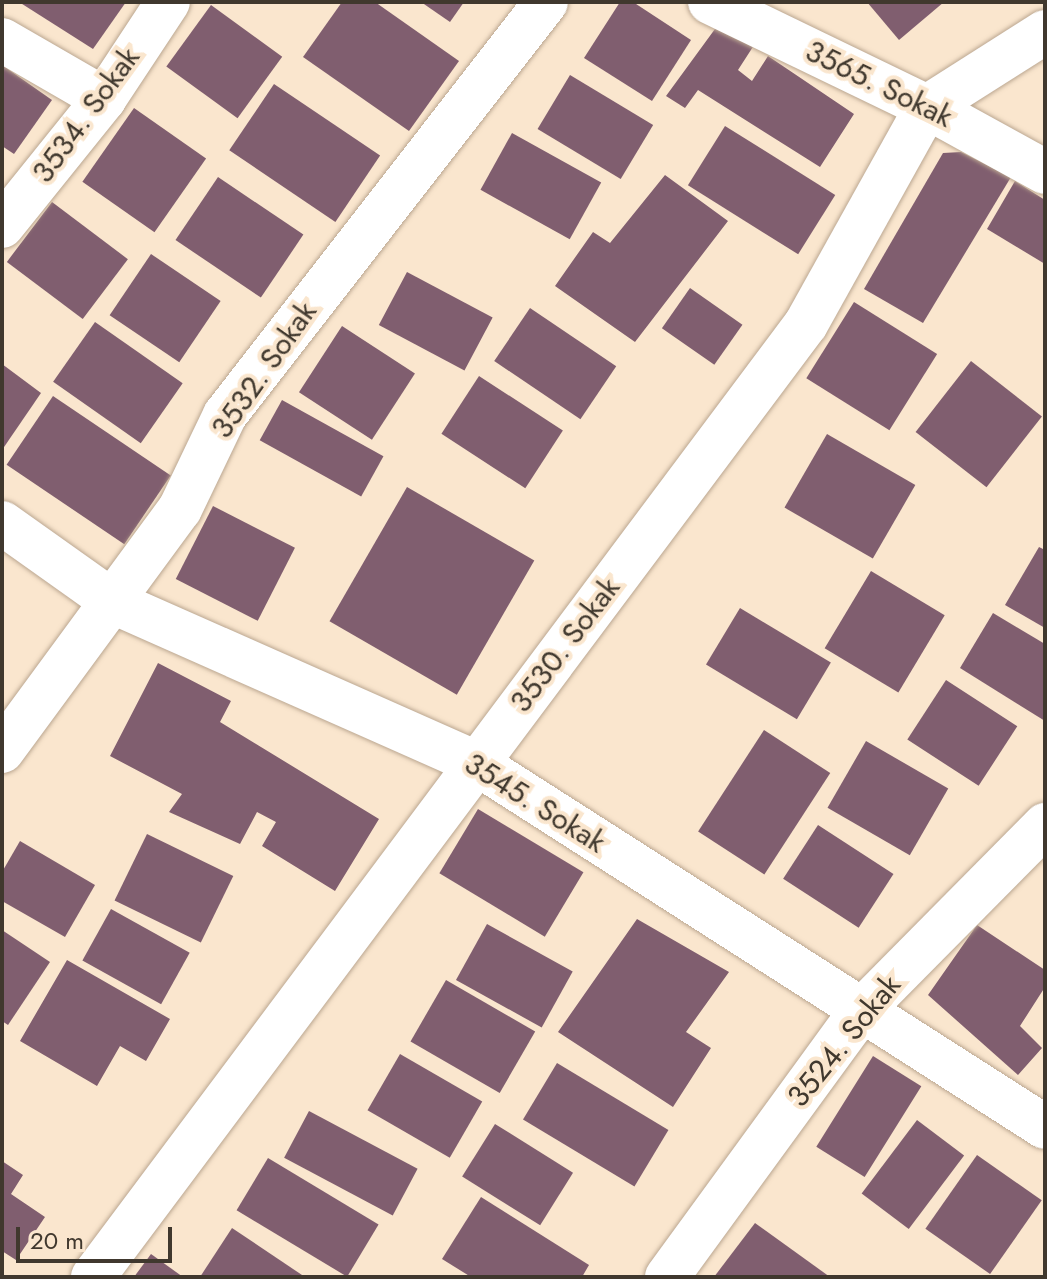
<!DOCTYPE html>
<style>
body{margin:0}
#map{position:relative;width:1047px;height:1279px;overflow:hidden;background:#fae6ce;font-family:Jost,sans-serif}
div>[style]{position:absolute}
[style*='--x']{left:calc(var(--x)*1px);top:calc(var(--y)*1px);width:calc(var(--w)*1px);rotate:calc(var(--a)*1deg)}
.building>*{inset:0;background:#805e6f;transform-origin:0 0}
.roads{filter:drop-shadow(0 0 2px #bba791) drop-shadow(0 0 2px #bba791)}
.street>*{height:44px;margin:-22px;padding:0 22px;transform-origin:22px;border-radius:22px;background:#fff}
span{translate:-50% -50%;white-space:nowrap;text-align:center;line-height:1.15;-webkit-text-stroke:8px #fae6ce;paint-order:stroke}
.street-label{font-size:30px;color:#40382e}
.frame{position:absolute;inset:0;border:4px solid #40382e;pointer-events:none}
.scale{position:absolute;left:16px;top:1227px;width:156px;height:36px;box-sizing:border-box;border:4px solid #40382e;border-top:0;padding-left:10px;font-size:24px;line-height:28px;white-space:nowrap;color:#40382e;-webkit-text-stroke:6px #fae6ce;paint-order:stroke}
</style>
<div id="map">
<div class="building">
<div style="clip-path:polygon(19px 2px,126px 2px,93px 49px)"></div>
<div style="clip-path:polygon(342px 2px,375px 2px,459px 61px,409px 131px,303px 57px)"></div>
<div style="clip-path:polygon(421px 2px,464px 2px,450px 22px)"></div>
<div style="clip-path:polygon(620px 2px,633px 2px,691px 40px,652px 101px,584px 58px)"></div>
<div style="clip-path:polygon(867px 2px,944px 2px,899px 40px)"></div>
<div style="left:211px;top:5px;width:88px;height:76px;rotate:36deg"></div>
<div style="clip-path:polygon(723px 18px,758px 39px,738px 70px,752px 81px,768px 56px,854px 114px,820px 167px,698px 90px,685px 108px,666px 96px)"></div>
<div style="clip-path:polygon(2px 65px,52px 100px,14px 154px,2px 146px)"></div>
<div style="left:570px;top:75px;width:97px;height:63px;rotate:31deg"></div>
<div style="left:274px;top:84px;width:128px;height:80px;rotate:34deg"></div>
<div style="left:134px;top:108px;width:88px;height:90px;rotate:35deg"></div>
<div style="left:725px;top:126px;width:130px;height:70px;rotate:32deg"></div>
<div style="left:512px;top:133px;width:102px;height:65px;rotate:29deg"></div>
<div style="clip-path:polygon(961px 152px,1011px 177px,923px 323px,864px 289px,943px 153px)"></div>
<div style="clip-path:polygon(665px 175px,728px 221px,635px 342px,555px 286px,593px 232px,610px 243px)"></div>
<div style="left:218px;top:177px;width:103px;height:76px;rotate:34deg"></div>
<div style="clip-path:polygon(1015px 181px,1045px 200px,1045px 264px,987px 229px)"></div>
<div style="left:52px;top:202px;width:95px;height:75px;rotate:37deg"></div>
<div style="left:151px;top:254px;width:84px;height:74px;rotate:34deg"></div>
<div style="left:407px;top:272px;width:97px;height:60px;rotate:28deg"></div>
<div style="left:690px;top:288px;width:64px;height:49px;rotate:35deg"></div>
<div style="left:854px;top:302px;width:98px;height:90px;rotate:32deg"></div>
<div style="left:530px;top:308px;width:104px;height:64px;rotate:34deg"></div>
<div style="left:95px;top:322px;width:107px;height:73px;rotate:35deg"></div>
<div style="left:342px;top:326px;width:87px;height:79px;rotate:33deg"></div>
<div style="left:971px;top:361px;width:90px;height:90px;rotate:38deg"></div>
<div style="clip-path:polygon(2px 364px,41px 393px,2px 450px)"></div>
<div style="left:479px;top:376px;width:100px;height:69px;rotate:33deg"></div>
<div style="left:53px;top:396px;width:142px;height:83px;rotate:34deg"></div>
<div style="left:282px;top:400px;width:116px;height:46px;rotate:29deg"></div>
<div style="left:827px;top:434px;width:102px;height:85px;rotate:30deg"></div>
<div style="left:407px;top:487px;width:147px;height:155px;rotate:30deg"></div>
<div style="left:213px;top:506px;width:92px;height:82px;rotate:27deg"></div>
<div style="clip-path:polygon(1039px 547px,1045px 550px,1045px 628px,1005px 605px)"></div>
<div style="left:871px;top:571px;width:86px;height:90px;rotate:31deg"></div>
<div style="left:740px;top:608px;width:106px;height:66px;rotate:31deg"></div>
<div style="clip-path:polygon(993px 613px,1045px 644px,1045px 721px,960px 668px)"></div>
<div style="clip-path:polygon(158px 663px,231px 701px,220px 722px,379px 819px,335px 891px,262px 846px,276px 822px,257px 812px,240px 844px,169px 812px,182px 794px,110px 756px)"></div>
<div style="left:946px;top:680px;width:85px;height:71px;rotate:33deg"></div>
<div style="left:764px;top:730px;width:79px;height:121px;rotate:33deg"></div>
<div style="left:866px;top:741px;width:95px;height:77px;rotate:30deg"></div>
<div style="left:478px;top:809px;width:123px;height:75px;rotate:31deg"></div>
<div style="left:818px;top:825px;width:90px;height:64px;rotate:33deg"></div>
<div style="left:147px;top:834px;width:96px;height:74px;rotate:26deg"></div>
<div style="clip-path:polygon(20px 841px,95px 885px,65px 937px,2px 901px,2px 872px)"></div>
<div style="left:111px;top:909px;width:90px;height:59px;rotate:29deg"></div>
<div style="clip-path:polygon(637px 919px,729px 972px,686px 1032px,711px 1048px,673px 1107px,558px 1032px)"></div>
<div style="left:487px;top:924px;width:98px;height:64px;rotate:29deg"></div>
<div style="clip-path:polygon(977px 925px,1045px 970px,1045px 987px,1020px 1026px,1042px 1048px,1018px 1075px,928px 995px)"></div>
<div style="clip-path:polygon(2px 930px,50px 962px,8px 1025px,2px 1021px)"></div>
<div style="clip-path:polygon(67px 960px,170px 1019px,146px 1061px,120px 1046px,97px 1086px,20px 1041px)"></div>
<div style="left:446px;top:980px;width:103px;height:71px;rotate:30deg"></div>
<div style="left:400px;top:1054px;width:95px;height:65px;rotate:30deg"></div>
<div style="left:873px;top:1056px;width:57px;height:107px;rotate:32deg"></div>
<div style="left:557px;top:1063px;width:130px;height:66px;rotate:31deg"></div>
<div style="left:309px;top:1111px;width:123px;height:53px;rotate:28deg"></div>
<div style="left:917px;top:1120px;width:59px;height:92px;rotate:37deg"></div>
<div style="left:495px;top:1124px;width:92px;height:62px;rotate:32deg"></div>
<div style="left:977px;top:1155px;width:79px;height:90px;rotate:35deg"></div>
<div style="left:268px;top:1158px;width:129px;height:61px;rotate:31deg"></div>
<div style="clip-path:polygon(2px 1161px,23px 1175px,11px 1194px,45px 1217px,16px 1260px,2px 1251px)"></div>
<div style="clip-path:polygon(481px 1197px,589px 1265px,582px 1277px,471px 1277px,442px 1259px)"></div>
<div style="clip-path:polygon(755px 1223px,830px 1277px,714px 1277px)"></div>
<div style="clip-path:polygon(232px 1228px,305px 1277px,200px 1277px)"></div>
<div style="clip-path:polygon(151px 1254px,183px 1277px,134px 1277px)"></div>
</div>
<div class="roads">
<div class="street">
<div style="--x:710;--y:2;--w:241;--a:25.8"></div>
<div style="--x:927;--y:107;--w:135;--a:28.8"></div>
<div style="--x:2;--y:40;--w:118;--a:30"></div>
<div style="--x:2;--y:226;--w:163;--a:-51.2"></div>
<div style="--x:104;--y:99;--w:116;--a:-56.6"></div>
<div style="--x:2;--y:523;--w:136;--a:35.4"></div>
<div style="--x:113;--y:602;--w:397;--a:23.9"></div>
<div style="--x:476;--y:763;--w:675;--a:32.61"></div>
<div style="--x:2;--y:751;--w:300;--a:-53.7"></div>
<div style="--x:180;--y:509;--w:104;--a:-64.4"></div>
<div style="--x:225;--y:415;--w:523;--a:-52.14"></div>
<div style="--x:93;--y:1277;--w:1190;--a:-53.2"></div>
<div style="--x:806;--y:324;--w:248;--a:-60.9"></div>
<div style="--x:927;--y:107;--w:140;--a:-32.4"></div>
<div style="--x:667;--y:1277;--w:329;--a:-53.9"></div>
<div style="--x:861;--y:1011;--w:262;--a:-45.3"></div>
</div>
</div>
<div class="street-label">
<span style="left:879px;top:84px;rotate:26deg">3565. Sokak</span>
<span style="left:86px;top:115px;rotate:-54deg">3534. Sokak</span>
<span style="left:264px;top:370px;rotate:-55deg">3532. Sokak</span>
<span style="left:565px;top:645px;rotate:-53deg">3530. Sokak</span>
<span style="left:535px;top:803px;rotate:32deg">3545. Sokak</span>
<span style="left:844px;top:1041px;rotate:-51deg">3524. Sokak</span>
</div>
<div class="frame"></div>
<div class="scale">20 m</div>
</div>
